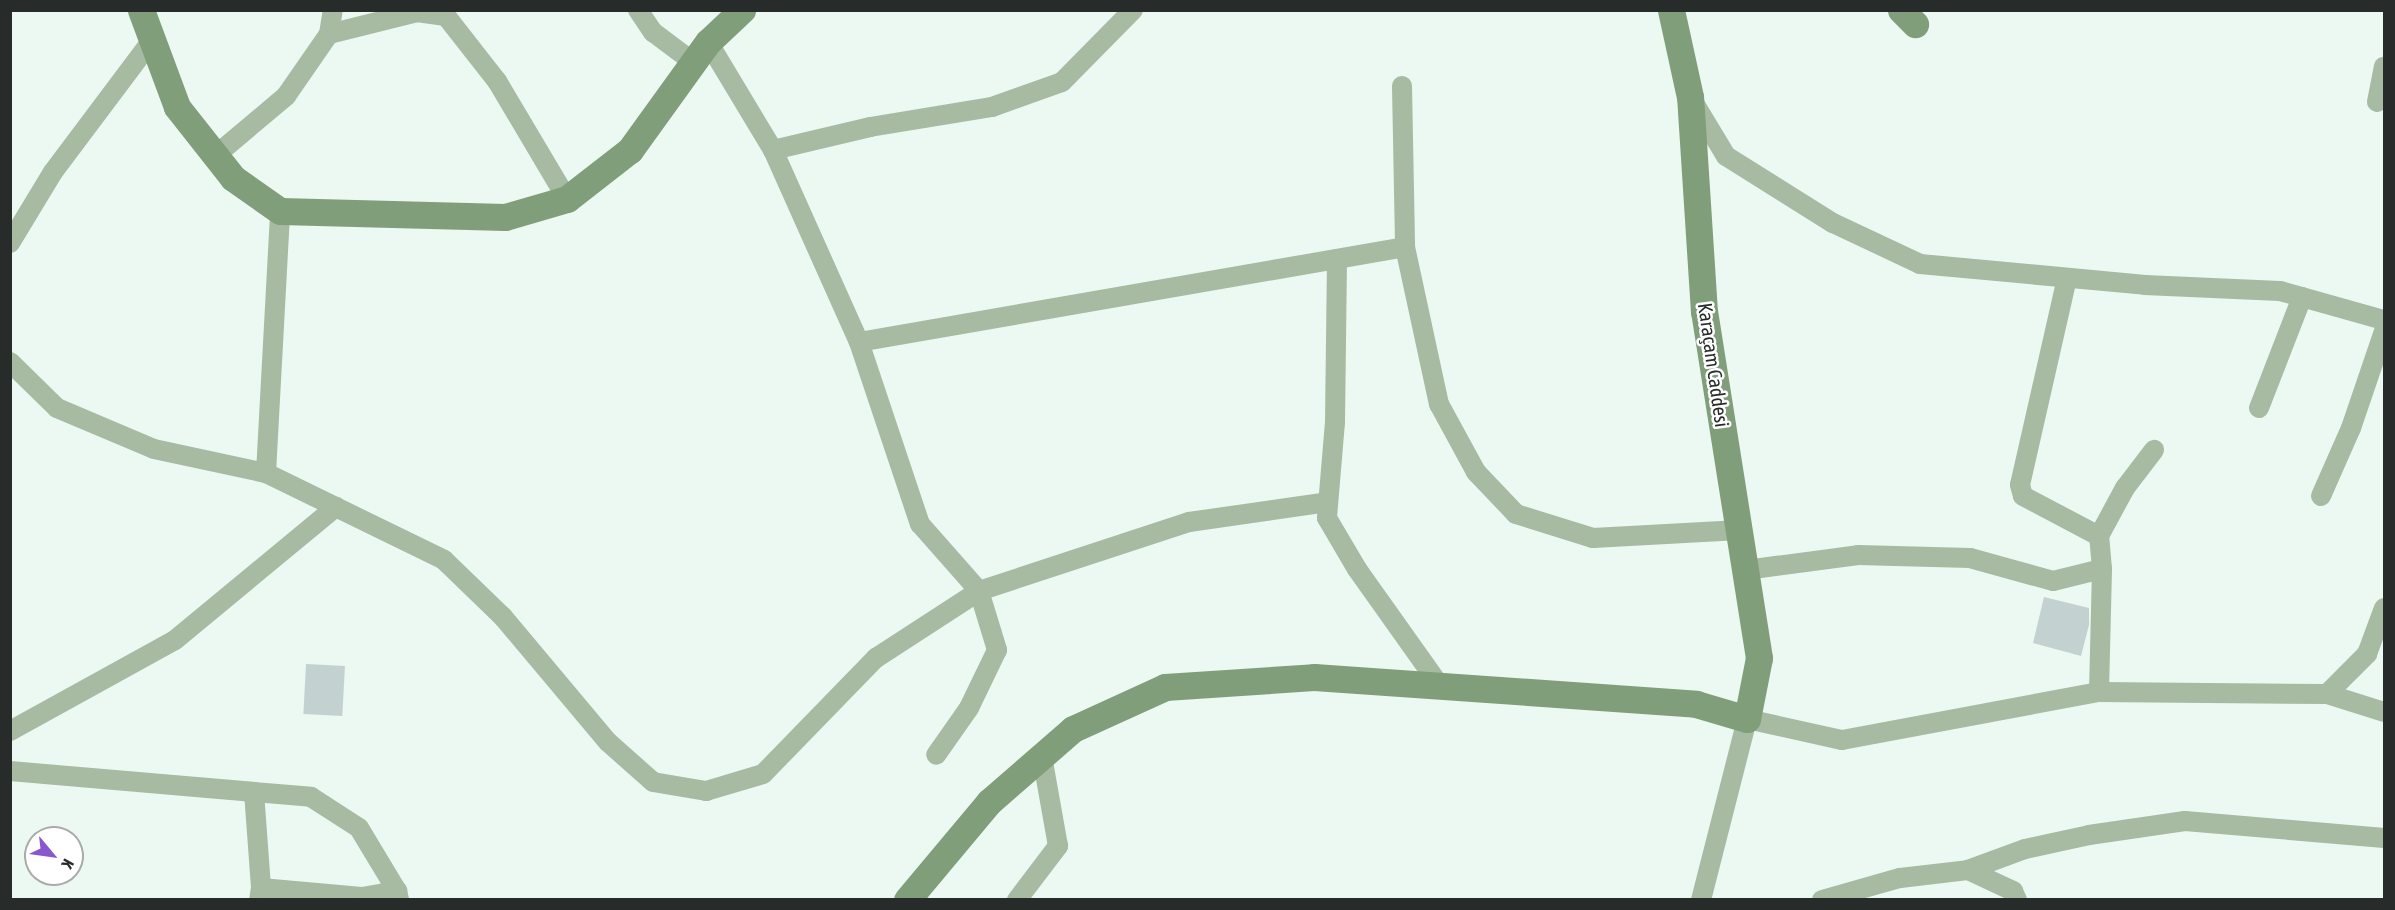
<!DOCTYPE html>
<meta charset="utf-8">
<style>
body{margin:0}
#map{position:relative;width:2395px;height:910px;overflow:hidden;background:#ecf8f2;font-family:"Asap Condensed",sans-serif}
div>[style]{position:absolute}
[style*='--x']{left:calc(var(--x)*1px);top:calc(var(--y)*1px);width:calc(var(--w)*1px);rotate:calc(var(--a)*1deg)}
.building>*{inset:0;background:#c3d2d1;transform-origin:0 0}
.street>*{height:20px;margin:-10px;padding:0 10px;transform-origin:10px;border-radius:10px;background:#a6bba1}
.secondary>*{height:27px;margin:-13.5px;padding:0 13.5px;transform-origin:13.5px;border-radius:13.5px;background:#7f9e79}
span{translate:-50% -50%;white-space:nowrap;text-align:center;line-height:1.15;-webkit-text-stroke:5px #fff;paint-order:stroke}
.street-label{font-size:20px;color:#272c2a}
.frame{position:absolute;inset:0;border:12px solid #272c2a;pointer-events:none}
.north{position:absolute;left:24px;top:826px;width:60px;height:60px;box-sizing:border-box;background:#fff;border:2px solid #a9abaa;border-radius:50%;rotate:119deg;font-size:16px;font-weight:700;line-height:24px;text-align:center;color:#272c2a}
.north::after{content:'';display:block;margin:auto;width:21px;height:27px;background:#8857d0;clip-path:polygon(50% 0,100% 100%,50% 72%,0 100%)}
</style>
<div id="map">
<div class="building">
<div style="clip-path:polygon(2044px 597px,2089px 608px,2089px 625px,2081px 656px,2033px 643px)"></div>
<div style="left:306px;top:664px;width:39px;height:50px;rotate:3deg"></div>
</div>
<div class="street">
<div style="--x:638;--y:10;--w:27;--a:56"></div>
<div style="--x:653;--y:32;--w:50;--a:36.9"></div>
<div style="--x:329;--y:34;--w:91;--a:-14"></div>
<div style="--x:417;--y:12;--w:29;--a:8"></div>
<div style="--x:446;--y:16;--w:83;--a:51.9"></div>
<div style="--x:497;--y:81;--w:137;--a:59.3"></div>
<div style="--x:708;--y:42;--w:126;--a:59"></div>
<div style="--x:773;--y:150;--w:210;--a:65.9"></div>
<div style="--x:859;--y:342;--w:192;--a:71.5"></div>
<div style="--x:920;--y:524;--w:89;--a:48.6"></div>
<div style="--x:979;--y:591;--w:62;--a:73"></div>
<div style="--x:997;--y:650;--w:64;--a:115.8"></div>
<div style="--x:969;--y:708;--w:57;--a:125.1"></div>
<div style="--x:1402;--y:86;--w:161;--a:88.9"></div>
<div style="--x:1405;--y:247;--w:161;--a:77.8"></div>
<div style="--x:1439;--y:404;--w:77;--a:61.4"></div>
<div style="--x:1476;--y:472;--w:58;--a:46.4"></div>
<div style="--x:1516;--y:514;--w:81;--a:17.3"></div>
<div style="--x:1593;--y:538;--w:147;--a:-3.1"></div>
<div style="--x:1691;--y:98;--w:68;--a:58.9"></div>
<div style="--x:1726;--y:156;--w:126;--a:32.1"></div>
<div style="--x:1833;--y:223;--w:96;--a:25.2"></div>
<div style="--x:1920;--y:264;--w:226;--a:5.3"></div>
<div style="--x:2145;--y:285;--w:135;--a:2.5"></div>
<div style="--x:2280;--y:291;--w:108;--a:15.6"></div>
<div style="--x:2377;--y:102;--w:36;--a:-79"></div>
<div style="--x:773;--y:150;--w:100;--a:-13.3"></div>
<div style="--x:870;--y:127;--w:124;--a:-9.3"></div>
<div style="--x:992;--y:107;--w:74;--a:-19.7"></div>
<div style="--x:1062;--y:82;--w:101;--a:-45.4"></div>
<div style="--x:216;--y:155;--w:92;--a:-40.1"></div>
<div style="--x:286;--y:96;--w:75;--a:-55.3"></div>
<div style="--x:329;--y:34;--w:24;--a:-81"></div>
<div style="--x:10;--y:243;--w:83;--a:-58.8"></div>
<div style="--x:53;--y:172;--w:166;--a:-53.1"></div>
<div style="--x:1337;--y:259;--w:163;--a:90.7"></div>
<div style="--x:1335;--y:422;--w:96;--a:94.8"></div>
<div style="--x:1327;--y:518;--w:59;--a:59.5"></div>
<div style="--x:1357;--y:569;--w:145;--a:54.6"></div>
<div style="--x:2067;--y:278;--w:212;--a:102.8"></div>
<div style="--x:2020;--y:485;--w:11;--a:75"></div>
<div style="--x:2023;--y:496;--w:86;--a:27.8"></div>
<div style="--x:859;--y:342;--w:554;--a:-9.87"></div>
<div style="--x:10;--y:362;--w:66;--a:44.4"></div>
<div style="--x:57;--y:408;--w:105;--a:22.9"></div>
<div style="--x:154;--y:449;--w:115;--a:12.1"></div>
<div style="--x:266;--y:473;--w:198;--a:26"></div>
<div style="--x:444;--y:560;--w:82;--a:44"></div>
<div style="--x:503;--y:617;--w:163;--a:50"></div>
<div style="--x:608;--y:742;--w:60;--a:41.6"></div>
<div style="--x:653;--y:782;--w:54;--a:9.6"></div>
<div style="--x:706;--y:791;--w:59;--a:-16.6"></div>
<div style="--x:763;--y:774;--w:162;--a:-45.8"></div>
<div style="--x:876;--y:658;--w:123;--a:-33"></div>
<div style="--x:979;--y:591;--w:221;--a:-18.2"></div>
<div style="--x:1189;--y:522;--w:140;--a:-8.2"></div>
<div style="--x:2259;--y:408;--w:119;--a:-68.8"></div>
<div style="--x:266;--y:473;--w:262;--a:-86.9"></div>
<div style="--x:2321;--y:496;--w:74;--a:-66.2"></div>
<div style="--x:2351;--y:428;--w:102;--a:-71.2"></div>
<div style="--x:1746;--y:570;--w:113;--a:-7.6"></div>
<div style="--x:1858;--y:555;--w:112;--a:1.5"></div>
<div style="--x:1970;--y:558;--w:86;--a:15.5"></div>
<div style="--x:2053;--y:581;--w:50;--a:-13.8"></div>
<div style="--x:2099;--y:692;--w:123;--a:-88.6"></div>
<div style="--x:2102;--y:569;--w:33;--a:-95"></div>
<div style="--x:2099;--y:536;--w:55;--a:-61.6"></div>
<div style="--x:2125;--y:488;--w:48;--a:-52.7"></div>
<div style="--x:2327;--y:694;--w:60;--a:17.5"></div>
<div style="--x:10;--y:731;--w:188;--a:-28.9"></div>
<div style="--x:175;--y:640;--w:209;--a:-39.6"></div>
<div style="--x:10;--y:771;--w:302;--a:4.9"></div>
<div style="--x:311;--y:797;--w:57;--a:32.9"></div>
<div style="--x:359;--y:828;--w:74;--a:58.9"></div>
<div style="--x:397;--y:891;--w:9;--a:77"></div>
<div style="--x:254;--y:792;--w:96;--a:85.8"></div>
<div style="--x:261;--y:888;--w:12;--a:99"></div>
<div style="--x:1968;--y:870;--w:61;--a:-20.2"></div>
<div style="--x:2025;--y:849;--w:66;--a:-12.3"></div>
<div style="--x:2089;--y:835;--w:97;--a:-8.3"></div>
<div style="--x:2185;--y:821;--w:200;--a:4.9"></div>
<div style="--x:261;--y:888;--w:101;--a:5.1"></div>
<div style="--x:362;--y:897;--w:36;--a:-10"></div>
<div style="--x:1017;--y:900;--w:68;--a:-52.8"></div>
<div style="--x:1058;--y:846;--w:91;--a:-100.1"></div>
<div style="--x:1701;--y:900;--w:187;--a:-75.7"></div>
<div style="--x:1747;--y:719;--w:97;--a:12.5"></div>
<div style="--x:1842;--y:740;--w:261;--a:-10.6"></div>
<div style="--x:2099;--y:692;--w:228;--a:0.5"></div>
<div style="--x:2327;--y:694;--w:57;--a:-45"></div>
<div style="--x:2367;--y:654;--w:49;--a:-69.7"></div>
<div style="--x:1822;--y:900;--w:81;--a:-15.8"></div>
<div style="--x:1900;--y:878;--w:68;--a:-6.7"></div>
<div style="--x:1968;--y:870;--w:50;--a:25"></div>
<div style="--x:2013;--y:891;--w:10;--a:66"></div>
</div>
<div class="secondary">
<div style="--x:141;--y:10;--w:103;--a:69.6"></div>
<div style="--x:177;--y:107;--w:90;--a:51.7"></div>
<div style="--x:233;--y:178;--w:57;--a:35.1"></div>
<div style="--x:280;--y:211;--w:225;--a:1.5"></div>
<div style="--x:505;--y:217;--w:65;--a:-16.2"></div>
<div style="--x:567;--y:199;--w:80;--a:-37.9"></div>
<div style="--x:630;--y:150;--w:133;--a:-54.2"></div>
<div style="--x:708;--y:42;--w:47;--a:-43.3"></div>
<div style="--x:1901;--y:10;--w:20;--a:45"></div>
<div style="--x:907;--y:900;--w:128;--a:-50.1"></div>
<div style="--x:989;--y:802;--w:111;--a:-41"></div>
<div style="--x:1073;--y:729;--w:101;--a:-24.5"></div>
<div style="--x:1165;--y:687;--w:149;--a:-3.8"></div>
<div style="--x:1314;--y:677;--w:383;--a:4"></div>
<div style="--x:1696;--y:704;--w:53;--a:16.4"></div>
<div style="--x:1747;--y:719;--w:62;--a:-78.9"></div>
<div style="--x:1759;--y:658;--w:350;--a:-99"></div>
<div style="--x:1704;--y:312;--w:215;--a:-93.7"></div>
<div style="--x:1690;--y:97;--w:89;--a:-102.3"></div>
</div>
<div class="street-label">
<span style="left:1714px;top:365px;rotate:82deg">Karaçam Caddesi</span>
</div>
<div class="frame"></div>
<div class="north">K</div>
</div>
